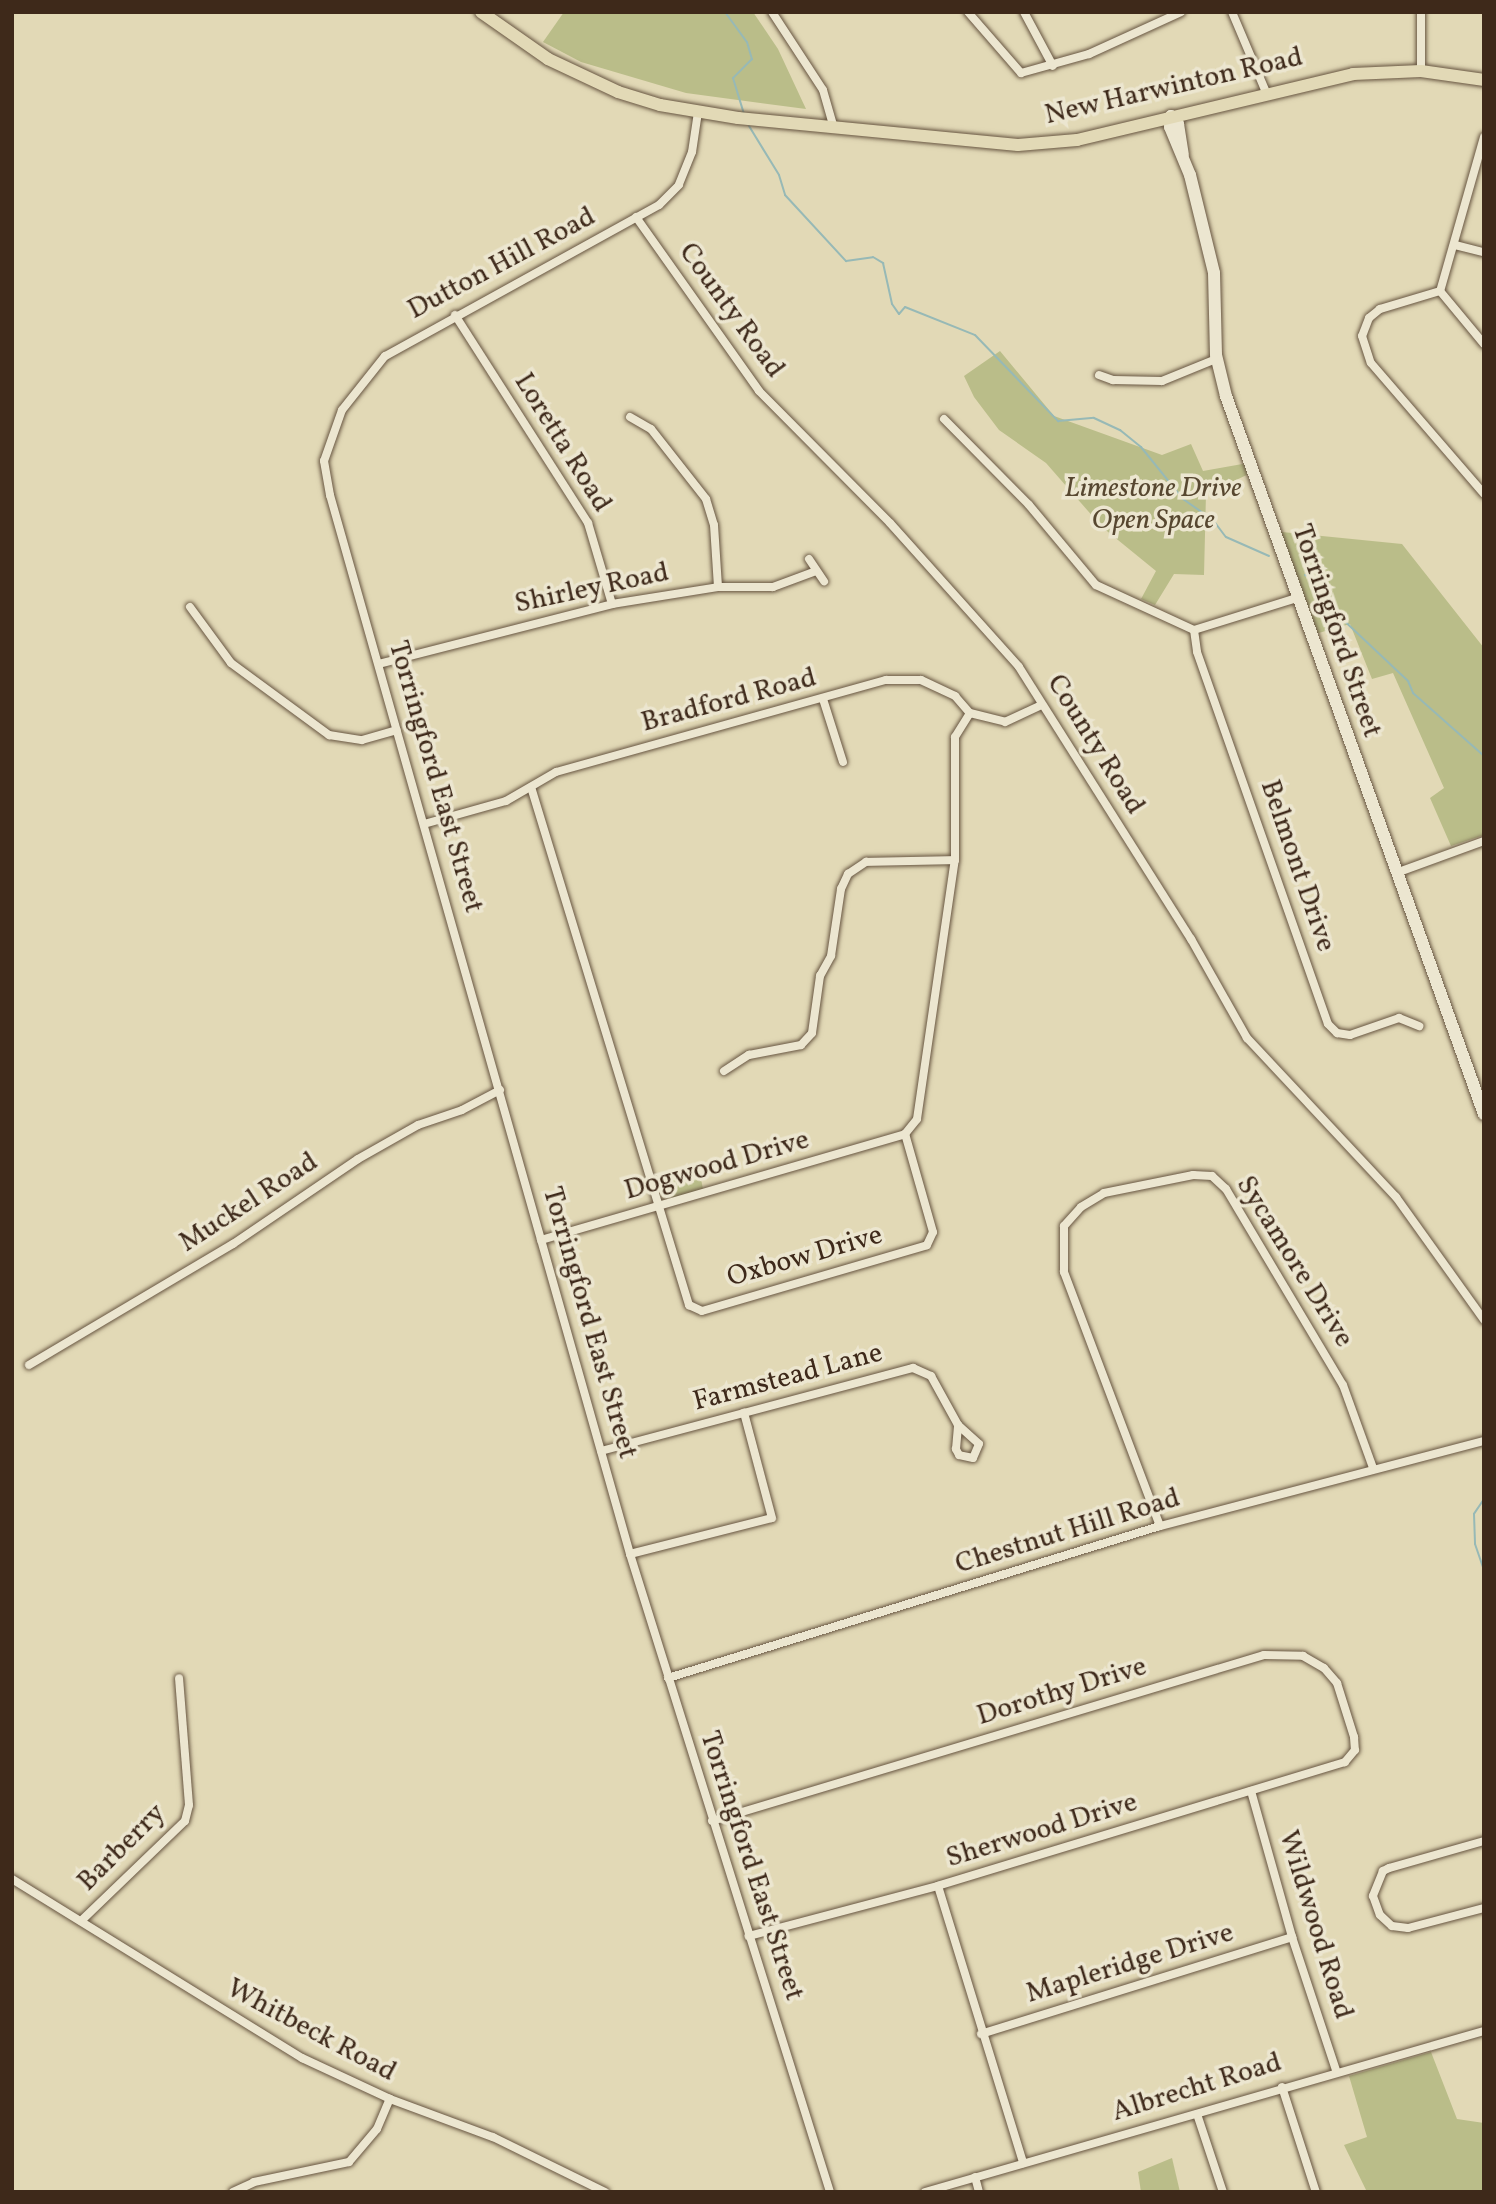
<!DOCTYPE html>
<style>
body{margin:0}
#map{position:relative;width:1496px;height:2204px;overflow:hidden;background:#e2d9b6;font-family:Vollkorn,serif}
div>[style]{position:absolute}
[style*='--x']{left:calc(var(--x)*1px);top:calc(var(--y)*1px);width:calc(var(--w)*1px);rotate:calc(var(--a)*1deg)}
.green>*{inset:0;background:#babd89}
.stream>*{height:2px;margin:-1px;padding:0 1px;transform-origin:1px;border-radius:1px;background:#97b9b6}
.roads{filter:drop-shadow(0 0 2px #675541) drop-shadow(0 0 2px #675541)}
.street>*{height:8px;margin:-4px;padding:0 4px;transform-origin:4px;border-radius:4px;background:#ece6d0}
.secondary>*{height:12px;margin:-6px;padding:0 6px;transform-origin:6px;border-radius:6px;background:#ece6d0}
.primary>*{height:12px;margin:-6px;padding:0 6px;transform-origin:6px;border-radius:6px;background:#e2d9b6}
span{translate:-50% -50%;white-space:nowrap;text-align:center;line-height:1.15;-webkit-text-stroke:7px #ece6d0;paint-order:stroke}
.street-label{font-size:28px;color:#3e291a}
.park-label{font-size:28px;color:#574730;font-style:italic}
.frame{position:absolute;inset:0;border:14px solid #3e291a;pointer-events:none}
</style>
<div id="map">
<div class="green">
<div style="clip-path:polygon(564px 12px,753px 12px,778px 49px,806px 109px,686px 93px,581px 62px,543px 42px)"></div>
<div style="clip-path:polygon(1000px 351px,1054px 416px,1162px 455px,1191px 444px,1203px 471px,1248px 463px,1251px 473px,1206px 494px,1204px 575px,1174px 574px,1155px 605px,1141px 599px,1156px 571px,1102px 527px,1046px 463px,999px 430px,974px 397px,964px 376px)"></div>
<div style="clip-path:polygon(1272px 531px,1402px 544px,1484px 648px,1484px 835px,1451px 846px,1430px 798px,1444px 788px,1393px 673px,1372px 679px,1350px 624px,1308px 636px)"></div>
<div style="clip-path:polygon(698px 1164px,703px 1189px,672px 1198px,662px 1195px,654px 1176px)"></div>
<div style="clip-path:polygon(1431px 2052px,1457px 2119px,1484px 2123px,1484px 2192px,1367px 2192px,1344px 2145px,1367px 2137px,1349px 2076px)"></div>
<div style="clip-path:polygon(1172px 2158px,1180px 2192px,1141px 2192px,1138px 2172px)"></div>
</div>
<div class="stream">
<div style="--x:725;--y:12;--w:37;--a:54"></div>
<div style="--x:747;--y:42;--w:18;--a:74"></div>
<div style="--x:752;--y:59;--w:27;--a:135"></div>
<div style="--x:733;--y:78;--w:38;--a:73"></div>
<div style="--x:749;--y:126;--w:57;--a:58.5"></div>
<div style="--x:779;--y:175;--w:21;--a:73"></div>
<div style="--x:785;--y:195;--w:90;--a:47.3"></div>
<div style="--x:846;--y:261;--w:27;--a:-8"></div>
<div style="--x:873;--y:257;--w:12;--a:31"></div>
<div style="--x:883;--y:263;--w:42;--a:77.6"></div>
<div style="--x:892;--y:304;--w:12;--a:55"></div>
<div style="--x:899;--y:314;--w:9;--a:-49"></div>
<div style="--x:905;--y:307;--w:75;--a:21.8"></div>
<div style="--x:975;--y:335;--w:120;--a:46"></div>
<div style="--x:1058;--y:421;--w:36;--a:-5"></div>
<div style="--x:1094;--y:418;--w:29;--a:25"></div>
<div style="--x:1120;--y:430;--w:27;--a:39"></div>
<div style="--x:1141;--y:447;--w:67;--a:51.1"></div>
<div style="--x:1183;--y:499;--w:37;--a:35"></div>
<div style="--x:1213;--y:520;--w:21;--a:53"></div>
<div style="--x:1226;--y:537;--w:47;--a:23.8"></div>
<div style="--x:1305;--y:575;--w:15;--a:28"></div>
<div style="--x:1318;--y:582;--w:37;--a:59"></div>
<div style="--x:1337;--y:614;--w:98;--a:43.3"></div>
<div style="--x:1408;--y:681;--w:13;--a:67"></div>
<div style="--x:1413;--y:693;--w:95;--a:41.6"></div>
<div style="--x:1484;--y:1499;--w:18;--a:124"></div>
<div style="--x:1474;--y:1514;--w:30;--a:88"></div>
<div style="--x:1475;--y:1544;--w:28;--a:71"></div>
</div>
<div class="roads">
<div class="street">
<div style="--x:772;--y:12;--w:93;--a:56.8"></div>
<div style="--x:823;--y:90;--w:40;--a:74"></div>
<div style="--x:968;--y:12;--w:81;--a:49"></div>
<div style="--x:1021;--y:73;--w:71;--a:-15.6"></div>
<div style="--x:1089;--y:54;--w:101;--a:-24.5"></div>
<div style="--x:1024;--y:12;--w:61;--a:61.8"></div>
<div style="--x:1232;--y:12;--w:87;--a:67"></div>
<div style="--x:1421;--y:71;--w:59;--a:-90"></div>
<div style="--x:698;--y:112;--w:40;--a:98.5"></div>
<div style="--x:692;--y:152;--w:35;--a:112"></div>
<div style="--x:679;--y:185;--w:28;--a:135"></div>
<div style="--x:659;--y:205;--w:313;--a:151.1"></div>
<div style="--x:385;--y:356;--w:69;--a:128.5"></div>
<div style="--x:342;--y:410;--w:54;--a:109.4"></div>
<div style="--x:324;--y:461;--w:35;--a:80"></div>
<div style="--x:330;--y:495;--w:1101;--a:74.18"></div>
<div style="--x:630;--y:1554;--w:669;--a:72.59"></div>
<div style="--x:1484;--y:137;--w:160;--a:105.9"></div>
<div style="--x:1440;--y:291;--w:63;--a:163.3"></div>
<div style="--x:1380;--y:309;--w:14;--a:141"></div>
<div style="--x:1369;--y:318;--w:19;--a:111"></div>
<div style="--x:1362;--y:336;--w:28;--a:72"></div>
<div style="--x:1371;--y:363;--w:173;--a:49.2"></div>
<div style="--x:636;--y:217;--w:213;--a:54.7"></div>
<div style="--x:759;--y:391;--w:186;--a:45.2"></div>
<div style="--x:890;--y:523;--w:193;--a:48.1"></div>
<div style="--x:1019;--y:667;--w:322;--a:57.7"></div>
<div style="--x:1191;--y:939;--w:114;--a:60.5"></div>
<div style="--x:1247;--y:1038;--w:218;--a:46.9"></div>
<div style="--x:1396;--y:1197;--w:151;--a:54.4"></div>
<div style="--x:1455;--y:245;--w:30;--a:14"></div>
<div style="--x:1440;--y:291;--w:69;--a:50.3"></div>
<div style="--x:455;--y:315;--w:247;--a:57.4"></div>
<div style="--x:588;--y:523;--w:84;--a:73.5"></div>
<div style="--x:1099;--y:375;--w:15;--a:20"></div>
<div style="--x:1113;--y:380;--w:49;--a:1.2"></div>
<div style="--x:1162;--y:381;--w:58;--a:-22.2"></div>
<div style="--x:630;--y:417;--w:24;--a:30"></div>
<div style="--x:651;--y:429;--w:89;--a:51.8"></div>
<div style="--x:706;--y:499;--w:27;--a:73"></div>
<div style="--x:714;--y:525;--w:62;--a:86.3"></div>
<div style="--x:944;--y:419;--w:121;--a:45.3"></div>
<div style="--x:1029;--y:505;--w:104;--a:50.1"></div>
<div style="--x:1096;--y:585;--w:108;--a:24.7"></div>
<div style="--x:809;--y:559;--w:27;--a:56"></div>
<div style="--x:190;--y:607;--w:69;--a:53.8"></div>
<div style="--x:231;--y:663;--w:122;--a:36.3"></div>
<div style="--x:329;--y:735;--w:33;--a:9"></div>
<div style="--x:362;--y:740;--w:36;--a:-16"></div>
<div style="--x:1194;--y:630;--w:22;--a:82"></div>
<div style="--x:1197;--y:652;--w:394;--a:70.6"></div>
<div style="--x:1328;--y:1024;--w:13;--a:45"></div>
<div style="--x:1337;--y:1033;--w:13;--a:9"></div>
<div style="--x:1350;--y:1035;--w:52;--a:-19.1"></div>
<div style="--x:1399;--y:1018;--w:22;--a:22"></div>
<div style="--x:1194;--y:630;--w:108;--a:-17.3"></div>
<div style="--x:379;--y:664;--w:241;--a:-14.4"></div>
<div style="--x:612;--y:604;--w:107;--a:-9.1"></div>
<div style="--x:718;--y:587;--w:55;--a:0"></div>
<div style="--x:773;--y:587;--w:46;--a:-20.4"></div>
<div style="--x:823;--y:699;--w:66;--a:72.4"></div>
<div style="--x:531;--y:787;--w:542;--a:73.04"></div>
<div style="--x:689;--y:1305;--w:14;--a:25"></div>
<div style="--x:702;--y:1311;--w:234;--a:-16.3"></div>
<div style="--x:927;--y:1245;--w:14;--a:-65"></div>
<div style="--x:933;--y:1232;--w:102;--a:-105.9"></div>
<div style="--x:905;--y:1134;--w:19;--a:-51"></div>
<div style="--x:917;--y:1119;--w:262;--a:-81.7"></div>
<div style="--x:955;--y:860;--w:123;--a:-90"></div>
<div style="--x:955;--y:737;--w:28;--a:-58"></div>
<div style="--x:424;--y:824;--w:85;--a:-15.7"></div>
<div style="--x:506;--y:801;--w:58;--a:-30.1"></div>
<div style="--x:556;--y:772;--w:343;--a:-15.6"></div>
<div style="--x:886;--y:680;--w:35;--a:0"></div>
<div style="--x:921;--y:680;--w:38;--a:25"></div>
<div style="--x:955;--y:696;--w:23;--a:49"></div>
<div style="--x:970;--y:713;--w:36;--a:14"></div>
<div style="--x:1005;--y:722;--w:40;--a:-25"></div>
<div style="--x:1396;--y:873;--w:94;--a:-20"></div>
<div style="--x:724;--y:1071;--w:30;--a:-33"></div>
<div style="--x:749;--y:1055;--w:53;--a:-10.9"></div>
<div style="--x:801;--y:1045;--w:16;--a:-47"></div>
<div style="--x:812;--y:1033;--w:58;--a:-82"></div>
<div style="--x:820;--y:976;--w:23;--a:-61"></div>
<div style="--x:831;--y:956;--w:68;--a:-81.5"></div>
<div style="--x:841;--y:889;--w:17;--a:-65"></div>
<div style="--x:848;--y:874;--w:22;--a:-34"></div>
<div style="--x:866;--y:862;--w:89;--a:-1.3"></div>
<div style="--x:541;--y:1240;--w:379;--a:-16.2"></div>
<div style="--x:29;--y:1365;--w:237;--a:-30.7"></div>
<div style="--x:233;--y:1244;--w:151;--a:-34.2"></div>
<div style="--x:358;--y:1159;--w:69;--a:-29.5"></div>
<div style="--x:418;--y:1125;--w:46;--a:-18.8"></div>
<div style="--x:462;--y:1110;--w:43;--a:-27.8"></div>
<div style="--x:958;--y:1425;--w:28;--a:42"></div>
<div style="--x:979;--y:1444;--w:15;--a:113"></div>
<div style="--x:973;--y:1458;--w:14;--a:-168"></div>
<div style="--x:959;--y:1455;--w:7;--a:-117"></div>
<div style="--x:956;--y:1449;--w:24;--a:-85"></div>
<div style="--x:601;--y:1451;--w:323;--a:-14.9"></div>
<div style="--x:913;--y:1368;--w:20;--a:24"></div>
<div style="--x:931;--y:1376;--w:56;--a:61.1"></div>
<div style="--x:1160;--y:1526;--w:272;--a:-110.7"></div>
<div style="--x:1064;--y:1272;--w:46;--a:-90"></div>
<div style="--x:1064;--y:1226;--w:25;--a:-48"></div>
<div style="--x:1081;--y:1207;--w:27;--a:-31"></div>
<div style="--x:1104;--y:1193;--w:91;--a:-11.4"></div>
<div style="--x:1193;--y:1175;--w:19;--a:3"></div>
<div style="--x:1212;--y:1176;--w:19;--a:43"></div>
<div style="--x:1226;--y:1189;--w:228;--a:59.2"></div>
<div style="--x:1343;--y:1385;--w:88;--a:70.1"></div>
<div style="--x:630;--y:1554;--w:146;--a:-14.2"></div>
<div style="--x:772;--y:1518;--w:109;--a:-104.9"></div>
<div style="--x:668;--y:1678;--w:515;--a:-17.17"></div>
<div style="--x:1160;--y:1526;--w:335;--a:-14.7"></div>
<div style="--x:1251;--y:1791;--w:152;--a:74.3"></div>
<div style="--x:1292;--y:1937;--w:140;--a:71.7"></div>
<div style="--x:712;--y:1821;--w:576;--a:-16.74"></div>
<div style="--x:1264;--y:1655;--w:39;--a:1"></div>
<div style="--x:1303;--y:1656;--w:24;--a:30"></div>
<div style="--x:1324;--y:1668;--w:20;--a:49"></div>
<div style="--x:1337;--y:1683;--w:57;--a:72.5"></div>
<div style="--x:1354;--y:1737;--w:13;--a:86"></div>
<div style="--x:1355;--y:1750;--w:16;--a:130"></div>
<div style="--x:1345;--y:1762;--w:425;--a:163.1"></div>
<div style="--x:938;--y:1886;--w:196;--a:165.2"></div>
<div style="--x:1484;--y:1841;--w:99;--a:164.1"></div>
<div style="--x:1389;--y:1868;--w:7;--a:153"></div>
<div style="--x:1383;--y:1871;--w:27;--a:112"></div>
<div style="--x:1373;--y:1896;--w:20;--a:70"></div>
<div style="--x:1380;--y:1915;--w:16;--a:43"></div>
<div style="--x:1392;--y:1926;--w:16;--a:7"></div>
<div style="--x:1408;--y:1928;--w:79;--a:-14.7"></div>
<div style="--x:12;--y:1879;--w:341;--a:31.7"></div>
<div style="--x:302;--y:2058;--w:97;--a:25"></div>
<div style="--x:390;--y:2099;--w:110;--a:20.3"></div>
<div style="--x:493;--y:2137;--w:125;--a:26.2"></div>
<div style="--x:938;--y:1886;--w:290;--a:72.9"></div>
<div style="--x:81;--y:1921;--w:144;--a:-43.9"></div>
<div style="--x:185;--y:1821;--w:16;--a:-76"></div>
<div style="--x:189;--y:1805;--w:127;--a:-94.5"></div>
<div style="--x:981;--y:2034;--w:326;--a:-17.3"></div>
<div style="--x:1282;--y:2087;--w:110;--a:72.1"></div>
<div style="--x:1197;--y:2114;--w:82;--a:71.6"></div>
<div style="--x:975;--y:2177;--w:16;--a:75"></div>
<div style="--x:233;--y:2192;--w:23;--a:-25"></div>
<div style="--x:254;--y:2182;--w:97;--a:-11.9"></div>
<div style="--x:349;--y:2162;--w:43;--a:-49.7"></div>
<div style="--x:377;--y:2129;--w:33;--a:-67"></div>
<div style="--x:925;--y:2192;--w:582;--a:-16.07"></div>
</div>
<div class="secondary">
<div style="--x:1171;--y:116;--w:11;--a:95"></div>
<div style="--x:1170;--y:127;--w:52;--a:67.4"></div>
<div style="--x:1190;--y:175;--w:101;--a:76.2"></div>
<div style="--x:1214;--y:273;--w:82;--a:88.6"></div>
<div style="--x:1216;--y:355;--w:42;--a:76.3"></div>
<div style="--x:1226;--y:396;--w:763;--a:70.24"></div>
<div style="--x:1171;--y:116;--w:11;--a:49"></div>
<div style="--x:1178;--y:124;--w:31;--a:81"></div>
</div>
<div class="primary">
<div style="--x:481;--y:12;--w:82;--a:35"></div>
<div style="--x:548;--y:59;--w:77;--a:25.2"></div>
<div style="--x:618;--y:92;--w:44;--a:17.2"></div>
<div style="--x:660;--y:105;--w:79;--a:9.5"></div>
<div style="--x:738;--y:118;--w:281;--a:5.5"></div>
<div style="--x:1018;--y:145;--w:59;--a:-4.8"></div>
<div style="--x:1077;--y:140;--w:284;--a:-13.4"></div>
<div style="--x:1353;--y:74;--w:68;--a:-2.5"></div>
<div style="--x:1421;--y:71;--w:64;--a:8.1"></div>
</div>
</div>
<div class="street-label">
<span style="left:1174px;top:87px;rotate:-13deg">New Harwinton Road</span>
<span style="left:502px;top:264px;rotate:-28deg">Dutton Hill Road</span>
<span style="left:731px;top:311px;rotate:54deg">County Road</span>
<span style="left:562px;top:443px;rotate:58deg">Loretta Road</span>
<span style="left:592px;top:589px;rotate:-12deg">Shirley Road</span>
<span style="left:1336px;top:631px;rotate:71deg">Torringford Street</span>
<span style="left:729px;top:701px;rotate:-15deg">Bradford Road</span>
<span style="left:1095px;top:745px;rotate:58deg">County Road</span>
<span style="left:435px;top:777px;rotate:74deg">Torringford East Street</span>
<span style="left:1297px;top:866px;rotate:71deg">Belmont Drive</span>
<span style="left:717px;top:1166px;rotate:-16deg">Dogwood Drive</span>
<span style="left:249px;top:1203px;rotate:-33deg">Muckel Road</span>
<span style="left:805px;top:1257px;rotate:-16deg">Oxbow Drive</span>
<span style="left:1294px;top:1262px;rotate:58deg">Sycamore Drive</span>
<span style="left:589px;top:1323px;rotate:74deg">Torringford East Street</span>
<span style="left:788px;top:1378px;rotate:-15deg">Farmstead Lane</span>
<span style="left:1068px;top:1532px;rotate:-17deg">Chestnut Hill Road</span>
<span style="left:1062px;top:1692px;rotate:-17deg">Dorothy Drive</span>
<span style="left:1042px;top:1831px;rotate:-17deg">Sherwood Drive</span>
<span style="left:122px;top:1848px;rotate:-45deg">Barberry</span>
<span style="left:751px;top:1866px;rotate:72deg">Torringford East Street</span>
<span style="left:1315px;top:1925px;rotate:73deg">Wildwood Road</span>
<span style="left:1130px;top:1964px;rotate:-17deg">Mapleridge Drive</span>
<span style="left:311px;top:2031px;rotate:28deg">Whitbeck Road</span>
<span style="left:1197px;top:2088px;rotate:-17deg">Albrecht Road</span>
</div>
<div class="park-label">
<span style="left:1153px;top:505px">Limestone Drive<br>Open Space</span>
</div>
<div class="frame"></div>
</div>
